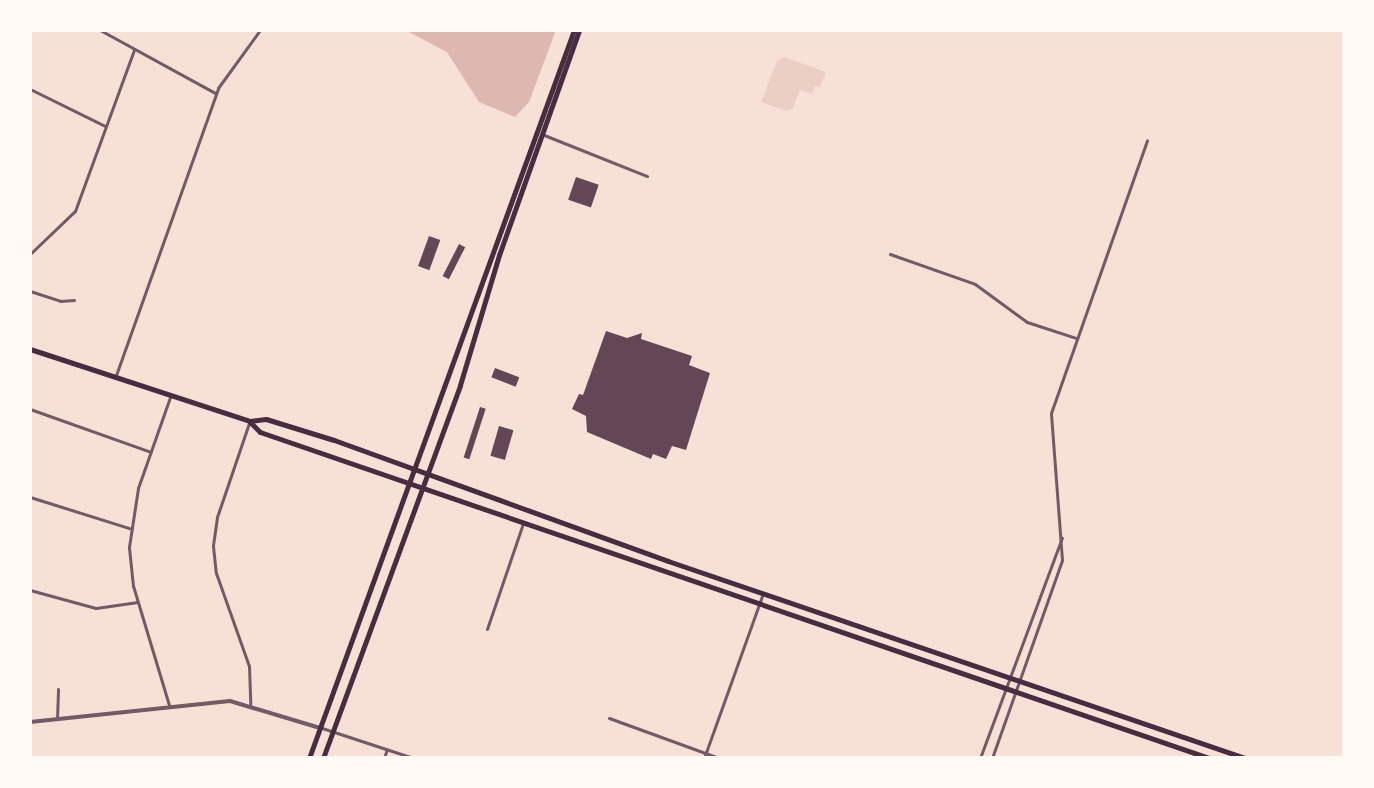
<!DOCTYPE html>
<style>
body{margin:0}
#map{position:relative;width:1374px;height:788px;overflow:hidden;background:#f7e1d7;font-family:Jost,sans-serif}
div>[style]{position:absolute}
[style*='--x']{left:calc(var(--x)*1px);top:calc(var(--y)*1px);width:calc(var(--w)*1px);rotate:calc(var(--a)*1deg)}
.green>*{inset:0;background:#ebcfc5}
.water>*{inset:0;background:#dcb8b0}
.building>*{inset:0;background:#644757;transform-origin:0 0}
.minor>*{height:3px;margin:-1.5px;padding:0 1.5px;transform-origin:1.5px;border-radius:1.5px;background:#755966}
.tertiary>*{height:4px;margin:-2px;padding:0 2px;transform-origin:2px;border-radius:2px;background:#755966}
.secondary>*{height:5px;margin:-2.5px;padding:0 2.5px;transform-origin:2.5px;border-radius:2.5px;background:#4a2c40}
span{translate:-50% -50%;white-space:nowrap;text-align:center;line-height:1.15;-webkit-text-stroke:6px #fffaf5;paint-order:stroke}
.frame{position:absolute;inset:0;border:32px solid #fffaf5;pointer-events:none}
</style>
<div id="map">
<div class="green">
<div style="clip-path:polygon(784px 57px,826px 72px,820px 87px,815px 86px,812px 94px,800px 90px,793px 108px,786px 111px,761px 102px,777px 61px)"></div>
</div>
<div class="water">
<div style="clip-path:polygon(405px 30px,556px 30px,529px 102px,515px 117px,479px 102px,447px 52px)"></div>
</div>
<div class="building">
<div style="left:576px;top:177px;width:24px;height:24px;rotate:19deg"></div>
<div style="left:429px;top:236px;width:12px;height:32px;rotate:20deg"></div>
<div style="left:459px;top:244px;width:7px;height:36px;rotate:27deg"></div>
<div style="clip-path:polygon(606px 331px,627px 338px,642px 333px,641px 339px,692px 356px,689px 365px,710px 373px,686px 450px,672px 446px,666px 459px,653px 454px,651px 459px,587px 432px,586px 416px,572px 409px,579px 394px,583px 395px)"></div>
<div style="left:495px;top:368px;width:26px;height:10px;rotate:21deg"></div>
<div style="left:480px;top:407px;width:6px;height:53px;rotate:18deg"></div>
<div style="left:499px;top:426px;width:15px;height:31px;rotate:16deg"></div>
</div>
<div class="minor">
<div style="--x:100;--y:30;--w:131;--a:28.7"></div>
<div style="--x:30;--y:89;--w:84;--a:26.3"></div>
<div style="--x:544;--y:135;--w:111;--a:21.7"></div>
<div style="--x:30;--y:254;--w:62;--a:-43.7"></div>
<div style="--x:75;--y:211;--w:171;--a:-69.9"></div>
<div style="--x:890;--y:254;--w:90;--a:19.4"></div>
<div style="--x:975;--y:284;--w:64;--a:36.2"></div>
<div style="--x:1027;--y:322;--w:52;--a:18.1"></div>
<div style="--x:30;--y:291;--w:32;--a:18"></div>
<div style="--x:60;--y:301;--w:14;--a:-4"></div>
<div style="--x:115;--y:378;--w:308;--a:-70.4"></div>
<div style="--x:218;--y:88;--w:72;--a:-54.1"></div>
<div style="--x:30;--y:409;--w:128;--a:19.6"></div>
<div style="--x:249;--y:423;--w:99;--a:108.8"></div>
<div style="--x:217;--y:517;--w:29;--a:98"></div>
<div style="--x:213;--y:546;--w:27;--a:84"></div>
<div style="--x:216;--y:573;--w:99;--a:70.5"></div>
<div style="--x:249;--y:666;--w:38;--a:88"></div>
<div style="--x:30;--y:497;--w:104;--a:17.4"></div>
<div style="--x:30;--y:590;--w:68;--a:15.3"></div>
<div style="--x:96;--y:608;--w:42;--a:-8.1"></div>
<div style="--x:487;--y:629;--w:112;--a:-71.2"></div>
<div style="--x:169;--y:705;--w:124;--a:-106.8"></div>
<div style="--x:133;--y:586;--w:39;--a:-96"></div>
<div style="--x:129;--y:547;--w:60;--a:-81.3"></div>
<div style="--x:138;--y:488;--w:96;--a:-70.6"></div>
<div style="--x:609;--y:718;--w:117;--a:20"></div>
<div style="--x:57;--y:719;--w:30;--a:-88"></div>
<div style="--x:322;--y:728;--w:96;--a:18.2"></div>
<div style="--x:384;--y:758;--w:9;--a:-72"></div>
<div style="--x:704;--y:758;--w:175;--a:-70.3"></div>
<div style="--x:980;--y:758;--w:235;--a:-69.6"></div>
<div style="--x:992;--y:758;--w:210;--a:-70.5"></div>
<div style="--x:1062;--y:560;--w:147;--a:-94.3"></div>
<div style="--x:1051;--y:413;--w:289;--a:-70.6"></div>
</div>
<div class="tertiary">
<div style="--x:30;--y:722;--w:201;--a:-6"></div>
<div style="--x:230;--y:701;--w:94;--a:16.7"></div>
</div>
<div class="secondary">
<div style="--x:30;--y:349;--w:231;--a:18.1"></div>
<div style="--x:250;--y:421;--w:16;--a:-7"></div>
<div style="--x:266;--y:419;--w:71;--a:17.2"></div>
<div style="--x:334;--y:440;--w:355;--a:19.9"></div>
<div style="--x:668;--y:561;--w:610;--a:18.85"></div>
<div style="--x:250;--y:422;--w:14;--a:45"></div>
<div style="--x:260;--y:432;--w:1003;--a:18.96"></div>
<div style="--x:309;--y:758;--w:775;--a:-70"></div>
<div style="--x:323;--y:758;--w:397;--a:-69.8"></div>
<div style="--x:460;--y:385;--w:136;--a:-73.3"></div>
<div style="--x:499;--y:255;--w:239;--a:-70.4"></div>
</div>
<div class="frame"></div>
</div>
